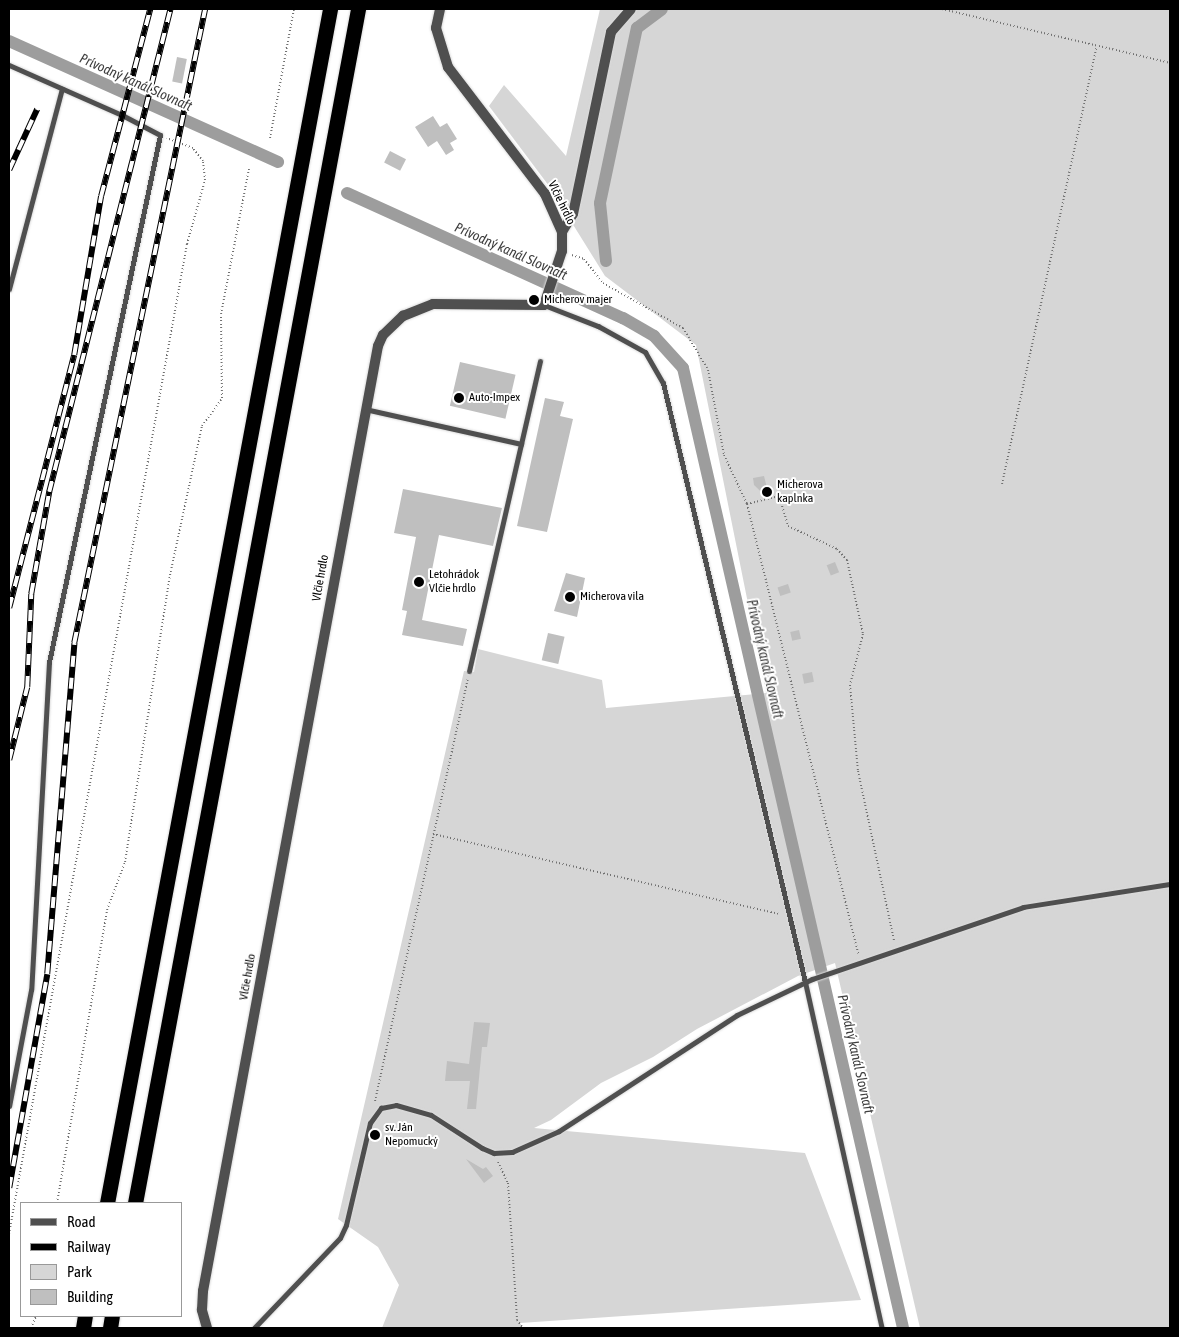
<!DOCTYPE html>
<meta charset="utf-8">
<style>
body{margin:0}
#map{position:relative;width:1179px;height:1337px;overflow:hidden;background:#fff;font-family:"Asap Condensed",sans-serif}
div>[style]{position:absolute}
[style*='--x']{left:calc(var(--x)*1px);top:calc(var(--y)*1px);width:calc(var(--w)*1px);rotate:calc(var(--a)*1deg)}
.green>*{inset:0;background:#d6d6d6}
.canal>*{height:12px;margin:-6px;padding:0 6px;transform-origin:6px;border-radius:6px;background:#9d9d9d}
.building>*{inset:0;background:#bfbfbf;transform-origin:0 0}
.path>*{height:2px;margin-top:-1px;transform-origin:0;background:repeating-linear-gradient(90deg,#717171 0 1px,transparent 0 3.5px)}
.roads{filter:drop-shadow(0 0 1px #dbdbdb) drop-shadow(0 0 1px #dbdbdb)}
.service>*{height:5px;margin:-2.5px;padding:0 2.5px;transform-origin:2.5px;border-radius:2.5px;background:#4f4f4f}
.minor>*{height:10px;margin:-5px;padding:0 5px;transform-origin:5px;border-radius:5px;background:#4f4f4f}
.motorway>*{height:15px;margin:-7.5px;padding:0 7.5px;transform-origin:7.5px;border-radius:7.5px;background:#000}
.rail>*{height:5.5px;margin-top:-2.75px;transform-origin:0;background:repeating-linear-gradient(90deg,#fff 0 11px,#000 0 22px);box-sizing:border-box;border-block:1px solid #000}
.dots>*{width:14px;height:14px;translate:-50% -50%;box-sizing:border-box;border:2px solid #fff;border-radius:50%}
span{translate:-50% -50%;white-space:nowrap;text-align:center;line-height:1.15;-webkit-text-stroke:4px #fff;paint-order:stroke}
.street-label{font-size:12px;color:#000}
.poi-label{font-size:12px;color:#000}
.left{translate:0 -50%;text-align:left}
.water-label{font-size:14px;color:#3e3e3e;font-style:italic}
.frame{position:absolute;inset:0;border:10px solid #000;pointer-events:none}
.legend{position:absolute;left:20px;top:1202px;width:162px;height:115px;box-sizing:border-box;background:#fff;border:1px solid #999;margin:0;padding:6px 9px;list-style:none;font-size:15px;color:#000}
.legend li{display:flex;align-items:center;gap:10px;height:25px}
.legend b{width:25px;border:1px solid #999}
</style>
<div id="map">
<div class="green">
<div style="clip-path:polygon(600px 9px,1170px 9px,1170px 1328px,920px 1328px,835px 963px,798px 976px,697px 1029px,653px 1057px,601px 1083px,551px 1120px,534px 1128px,805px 1153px,861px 1300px,520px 1323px,523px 1328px,382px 1328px,399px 1285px,378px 1247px,338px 1219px,464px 671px,474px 672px,478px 649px,602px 680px,606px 708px,766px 693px,696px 345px,605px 276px,549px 186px,489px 106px,504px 85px,566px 156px)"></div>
</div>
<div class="canal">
<div style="--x:9;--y:41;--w:295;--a:24.2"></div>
<div style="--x:347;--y:193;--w:303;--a:24.4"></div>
<div style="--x:623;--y:318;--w:36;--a:30"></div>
<div style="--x:654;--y:336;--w:43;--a:47.8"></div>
<div style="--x:683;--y:368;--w:985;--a:77.09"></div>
<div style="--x:606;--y:261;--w:58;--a:-95.9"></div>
<div style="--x:600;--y:203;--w:179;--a:-78.1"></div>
<div style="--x:637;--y:28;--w:31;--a:-37"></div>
</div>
<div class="building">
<div style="left:177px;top:57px;width:10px;height:25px;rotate:11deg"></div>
<div style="clip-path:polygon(433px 116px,440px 127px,447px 123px,457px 139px,450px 143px,454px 150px,446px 155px,437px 141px,428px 147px,415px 127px)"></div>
<div style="left:390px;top:151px;width:18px;height:13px;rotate:27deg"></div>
<div style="left:460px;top:362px;width:57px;height:45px;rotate:13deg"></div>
<div style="clip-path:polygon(545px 398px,564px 402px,560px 416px,573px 419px,547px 532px,517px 526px)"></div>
<div style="clip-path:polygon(764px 476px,770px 500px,754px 485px,753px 478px)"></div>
<div style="clip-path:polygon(403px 489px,502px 508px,493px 546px,439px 535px,422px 620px,467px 629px,463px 646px,402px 635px,407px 611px,402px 610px,416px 537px,394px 533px)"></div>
<div style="left:835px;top:562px;width:11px;height:9px;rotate:68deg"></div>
<div style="clip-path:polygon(566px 573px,585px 578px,577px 617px,554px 611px)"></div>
<div style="left:788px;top:584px;width:9px;height:11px;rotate:72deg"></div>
<div style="left:799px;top:630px;width:9px;height:9px;rotate:77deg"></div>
<div style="left:548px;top:633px;width:17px;height:28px;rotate:13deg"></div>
<div style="left:812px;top:672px;width:10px;height:10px;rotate:79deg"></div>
<div style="clip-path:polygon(474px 1022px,490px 1023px,487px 1047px,482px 1047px,476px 1109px,467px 1109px,470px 1081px,445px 1081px,447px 1061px,469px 1064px)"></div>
<div style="clip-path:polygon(466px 1159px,483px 1169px,486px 1167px,493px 1176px,484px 1183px)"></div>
</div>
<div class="path">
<div style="--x:942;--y:9;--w:234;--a:13.3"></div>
<div style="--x:270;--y:138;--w:131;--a:-79.5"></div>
<div style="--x:572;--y:255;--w:13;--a:18"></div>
<div style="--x:584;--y:259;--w:31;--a:52"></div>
<div style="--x:603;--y:283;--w:92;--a:29.4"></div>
<div style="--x:683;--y:328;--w:49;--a:59.2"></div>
<div style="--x:708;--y:370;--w:86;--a:79.3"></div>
<div style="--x:724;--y:455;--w:54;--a:64.9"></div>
<div style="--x:747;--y:504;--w:463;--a:76.1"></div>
<div style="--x:1002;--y:484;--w:448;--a:-77.8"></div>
<div style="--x:747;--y:504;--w:33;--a:-14"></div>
<div style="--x:779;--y:496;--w:31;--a:73"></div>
<div style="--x:788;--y:526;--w:54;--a:25.1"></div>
<div style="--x:837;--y:549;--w:15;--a:48"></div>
<div style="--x:847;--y:560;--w:76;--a:77.8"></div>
<div style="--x:863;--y:634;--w:53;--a:104.3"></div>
<div style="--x:850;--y:685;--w:86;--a:84.7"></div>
<div style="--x:858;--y:771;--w:174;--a:78"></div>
<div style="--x:433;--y:834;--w:355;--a:13"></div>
<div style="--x:375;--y:1101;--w:432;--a:-77.6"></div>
<div style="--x:498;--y:1162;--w:23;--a:65"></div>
<div style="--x:508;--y:1183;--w:137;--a:86.2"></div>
<div style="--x:517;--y:1320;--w:10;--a:53"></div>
<div style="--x:57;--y:1203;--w:297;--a:-80.3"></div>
<div style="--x:107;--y:910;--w:51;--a:-69.4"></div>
<div style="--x:125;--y:862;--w:291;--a:-81.1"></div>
<div style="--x:170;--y:575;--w:152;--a:-77.9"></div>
<div style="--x:202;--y:426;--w:34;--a:-54"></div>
<div style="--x:222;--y:398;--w:84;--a:-90.7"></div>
<div style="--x:221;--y:314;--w:148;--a:-79.1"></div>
<div style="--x:9;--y:1234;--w:1006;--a:-79.81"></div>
<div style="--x:187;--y:244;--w:66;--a:-74.3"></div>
<div style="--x:205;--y:180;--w:19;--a:-96"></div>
<div style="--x:203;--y:161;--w:16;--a:-128"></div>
<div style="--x:193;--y:148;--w:28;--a:-159"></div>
<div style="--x:31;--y:1328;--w:13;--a:-67"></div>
</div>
<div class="roads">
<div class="service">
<div style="--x:9;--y:65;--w:124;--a:23.9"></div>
<div style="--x:122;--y:115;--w:43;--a:27.8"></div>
<div style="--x:160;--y:135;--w:539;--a:101.89"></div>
<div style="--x:49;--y:662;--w:328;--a:93.1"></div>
<div style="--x:31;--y:990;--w:118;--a:100.7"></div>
<div style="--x:9;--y:289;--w:207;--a:-75.2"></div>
<div style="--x:544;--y:305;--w:58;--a:21.3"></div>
<div style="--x:598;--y:326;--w:54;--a:29"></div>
<div style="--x:645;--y:352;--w:36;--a:60"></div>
<div style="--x:663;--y:383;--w:616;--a:76.66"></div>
<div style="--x:805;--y:982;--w:354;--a:77.5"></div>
<div style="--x:365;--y:409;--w:160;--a:12.6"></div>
<div style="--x:469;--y:671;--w:318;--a:-77.1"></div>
<div style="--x:254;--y:1328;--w:124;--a:-46.3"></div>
<div style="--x:340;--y:1238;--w:14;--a:-65"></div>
<div style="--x:346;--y:1225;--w:105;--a:-76.8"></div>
<div style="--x:370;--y:1123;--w:19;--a:-54"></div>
<div style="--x:381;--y:1108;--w:15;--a:-11"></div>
<div style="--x:396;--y:1105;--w:36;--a:16"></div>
<div style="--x:431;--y:1115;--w:61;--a:32.9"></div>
<div style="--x:482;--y:1148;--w:13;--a:23"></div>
<div style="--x:494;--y:1153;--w:18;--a:-3"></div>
<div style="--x:512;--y:1152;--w:51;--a:-24.1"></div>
<div style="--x:559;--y:1131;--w:212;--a:-33.1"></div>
<div style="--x:737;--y:1015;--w:83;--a:-25.6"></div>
<div style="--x:812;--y:979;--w:223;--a:-18.8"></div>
<div style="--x:1023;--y:907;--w:149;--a:-8.9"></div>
</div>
<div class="minor">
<div style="--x:562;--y:232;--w:21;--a:-59"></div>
<div style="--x:573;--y:214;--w:186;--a:-78.2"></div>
<div style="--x:611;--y:32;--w:30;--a:-49"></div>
<div style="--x:207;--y:1328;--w:19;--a:-106"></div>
<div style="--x:202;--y:1310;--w:19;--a:-87"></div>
<div style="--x:203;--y:1291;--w:961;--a:-79.51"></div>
<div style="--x:378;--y:346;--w:12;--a:-66"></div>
<div style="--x:383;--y:335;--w:28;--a:-44"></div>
<div style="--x:403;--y:316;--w:32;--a:-22"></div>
<div style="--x:433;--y:304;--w:111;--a:0.5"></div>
<div style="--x:544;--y:305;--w:57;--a:-71.6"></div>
<div style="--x:562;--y:251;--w:19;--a:-90"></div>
<div style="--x:562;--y:232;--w:42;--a:-114.1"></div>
<div style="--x:545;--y:194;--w:160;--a:-127.4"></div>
<div style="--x:448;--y:67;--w:41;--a:-107.1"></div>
<div style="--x:436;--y:28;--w:19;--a:-78"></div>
</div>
<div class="motorway">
<div style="--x:107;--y:1203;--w:1215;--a:-79.42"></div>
<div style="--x:135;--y:1203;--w:1215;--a:-79.42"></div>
<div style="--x:83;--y:1328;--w:12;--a:-81"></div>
<div style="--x:110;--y:1328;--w:12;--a:-81"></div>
</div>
</div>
<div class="rail">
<div style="--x:9;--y:170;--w:67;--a:-65.3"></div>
<div style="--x:9;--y:608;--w:261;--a:-75.6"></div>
<div style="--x:74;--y:355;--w:161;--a:-80.4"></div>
<div style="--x:101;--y:196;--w:193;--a:-75.3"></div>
<div style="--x:9;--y:760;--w:75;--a:-76.1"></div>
<div style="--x:27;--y:687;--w:93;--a:-87.5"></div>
<div style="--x:31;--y:594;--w:104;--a:-80"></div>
<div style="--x:49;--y:492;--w:498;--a:-75.9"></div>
<div style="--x:9;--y:1188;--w:217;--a:-79.9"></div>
<div style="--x:47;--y:974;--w:332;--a:-85.3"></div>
<div style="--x:74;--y:643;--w:647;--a:-78.33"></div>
</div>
<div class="dots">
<div style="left:534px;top:300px;background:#000"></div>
<div style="left:459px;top:398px;background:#000"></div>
<div style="left:767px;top:492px;background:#000"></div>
<div style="left:419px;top:582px;background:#000"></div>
<div style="left:570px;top:597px;background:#000"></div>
<div style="left:375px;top:1135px;background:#000"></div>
</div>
<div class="street-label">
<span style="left:561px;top:203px;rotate:64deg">Vlčie hrdlo</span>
<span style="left:321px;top:578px;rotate:-80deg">Vlčie hrdlo</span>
<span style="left:248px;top:977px;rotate:-80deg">Vlčie hrdlo</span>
</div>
<div class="poi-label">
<span class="left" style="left:544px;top:300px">Micherov majer</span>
<span class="left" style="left:469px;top:398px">Auto-Impex</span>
<span class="left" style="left:777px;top:492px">Micherova<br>kaplnka</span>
<span class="left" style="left:429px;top:582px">Letohrádok<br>Vlčie hrdlo</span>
<span class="left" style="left:580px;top:597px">Micherova vila</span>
<span class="left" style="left:385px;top:1135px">sv. Ján<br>Nepomucký</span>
</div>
<div class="water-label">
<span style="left:136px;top:82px;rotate:24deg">Prívodný kanál Slovnaft</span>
<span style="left:511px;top:251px;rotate:24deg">Prívodný kanál Slovnaft</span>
<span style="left:765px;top:659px;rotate:77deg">Prívodný kanál Slovnaft</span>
<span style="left:856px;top:1054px;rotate:77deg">Prívodný kanál Slovnaft</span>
</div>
<div class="frame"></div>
<ul class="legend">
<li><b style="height:6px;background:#4f4f4f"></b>Road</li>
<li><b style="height:6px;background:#000"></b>Railway</li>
<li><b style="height:14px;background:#d6d6d6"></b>Park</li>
<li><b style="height:14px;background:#bfbfbf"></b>Building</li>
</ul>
</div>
